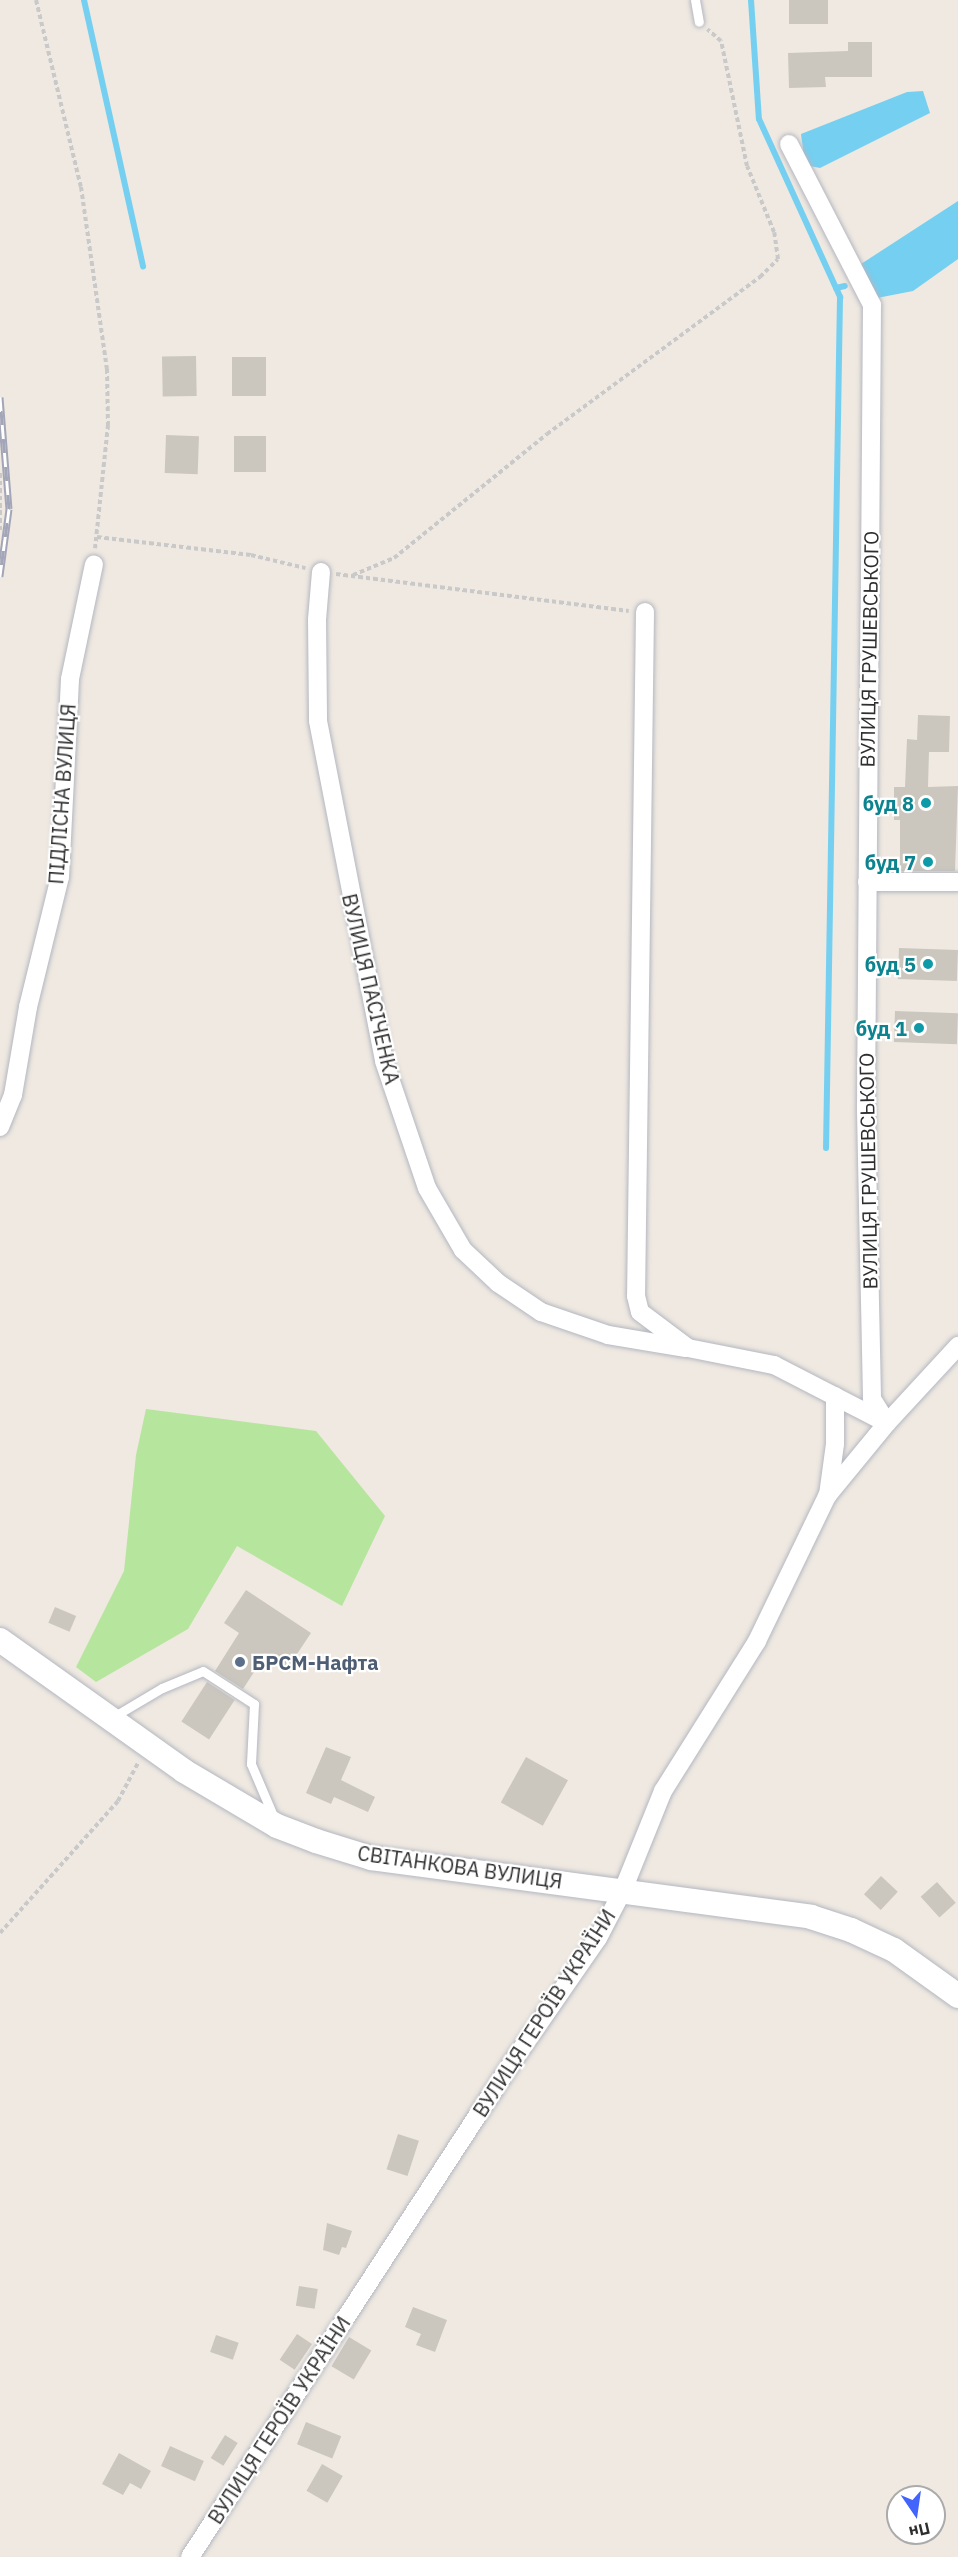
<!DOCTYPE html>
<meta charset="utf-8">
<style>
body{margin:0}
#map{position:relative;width:958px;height:2557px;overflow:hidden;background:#efe9e1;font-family:"IBM Plex Sans",sans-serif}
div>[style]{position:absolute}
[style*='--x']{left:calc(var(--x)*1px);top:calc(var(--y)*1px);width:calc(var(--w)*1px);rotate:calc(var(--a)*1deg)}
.green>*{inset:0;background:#b6e59e}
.water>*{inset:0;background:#75cff0}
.stream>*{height:6px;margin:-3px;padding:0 3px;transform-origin:3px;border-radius:3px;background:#75cff0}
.building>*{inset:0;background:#cbc7bf;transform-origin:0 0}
.path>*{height:4px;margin-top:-2px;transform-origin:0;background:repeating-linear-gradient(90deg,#c9c9c9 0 4.5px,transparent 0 7.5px)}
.roads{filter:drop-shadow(0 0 2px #b4b7c1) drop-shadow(0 0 2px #b4b7c1)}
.service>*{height:9px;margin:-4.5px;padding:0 4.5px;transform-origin:4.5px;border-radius:4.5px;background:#fff}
.minor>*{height:18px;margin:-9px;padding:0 9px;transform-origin:9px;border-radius:9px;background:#fff}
.secondary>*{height:24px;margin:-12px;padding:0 12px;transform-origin:12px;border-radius:12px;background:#fff}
.rail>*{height:7px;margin-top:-3.5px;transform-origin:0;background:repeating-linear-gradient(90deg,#fff 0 14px,#a3a6b8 0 28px);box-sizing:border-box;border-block:2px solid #a3a6b8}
.dots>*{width:16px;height:16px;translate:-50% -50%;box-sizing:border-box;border:3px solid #fff;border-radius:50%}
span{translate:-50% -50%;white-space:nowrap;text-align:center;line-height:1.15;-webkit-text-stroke:4.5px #fff;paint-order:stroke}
.street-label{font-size:20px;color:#2e2e2e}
.culture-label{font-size:20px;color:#0d838f;font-weight:700}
.right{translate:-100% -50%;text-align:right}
.service-label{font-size:20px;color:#4e5e75;font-weight:700}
.left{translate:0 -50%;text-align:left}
.north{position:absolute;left:886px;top:2485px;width:60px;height:60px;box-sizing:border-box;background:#fff;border:2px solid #ababab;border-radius:50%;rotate:167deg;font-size:16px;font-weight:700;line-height:24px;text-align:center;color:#2e2e2e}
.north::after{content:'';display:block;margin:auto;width:21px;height:27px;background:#4264fb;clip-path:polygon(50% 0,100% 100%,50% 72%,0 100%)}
</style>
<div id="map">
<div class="green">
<div style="clip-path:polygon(146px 1409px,316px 1431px,385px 1516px,342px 1606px,237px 1546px,188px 1629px,96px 1682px,76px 1667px,124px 1571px,136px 1455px)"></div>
</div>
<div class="water">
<div style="clip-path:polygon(923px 91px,930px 113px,820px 168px,805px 165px,801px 134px,907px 92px)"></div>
<div style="clip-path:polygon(958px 201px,958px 259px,913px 291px,877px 298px,861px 264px)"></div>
</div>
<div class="stream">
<div style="--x:84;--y:0;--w:273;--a:77.5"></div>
<div style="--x:751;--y:0;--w:119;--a:86.2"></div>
<div style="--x:759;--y:119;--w:196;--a:65.5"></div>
<div style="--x:840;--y:297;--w:851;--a:90.94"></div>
<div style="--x:836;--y:288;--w:9;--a:-13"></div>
</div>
<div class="building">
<div style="left:789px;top:0;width:39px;height:24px"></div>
<div style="clip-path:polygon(848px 42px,872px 42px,872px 77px,825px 77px,826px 87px,789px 88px,788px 53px,848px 51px)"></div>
<div style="left:196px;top:356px;width:40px;height:34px;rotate:89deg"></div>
<div style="left:232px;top:357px;width:34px;height:39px"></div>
<div style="left:166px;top:435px;width:33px;height:38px;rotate:2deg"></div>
<div style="left:234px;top:436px;width:32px;height:36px"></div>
<div style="clip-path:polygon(918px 715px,950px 716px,949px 752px,929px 752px,928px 787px,958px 786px,955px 871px,900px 871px,900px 820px,894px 820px,894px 787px,905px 787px,907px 739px,917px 740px)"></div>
<div style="left:899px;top:948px;width:59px;height:31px;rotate:2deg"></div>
<div style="left:895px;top:1011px;width:63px;height:31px;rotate:2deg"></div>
<div style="clip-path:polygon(246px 1590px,311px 1633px,287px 1669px,265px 1655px,243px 1689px,215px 1671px,239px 1633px,224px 1623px)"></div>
<div style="left:55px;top:1607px;width:23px;height:17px;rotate:23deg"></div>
<div style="left:207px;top:1682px;width:33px;height:47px;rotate:33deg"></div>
<div style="clip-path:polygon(326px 1747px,351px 1757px,341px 1780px,375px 1797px,368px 1812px,334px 1797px,331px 1804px,306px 1793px)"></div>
<div style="left:526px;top:1757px;width:48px;height:52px;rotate:29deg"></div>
<div style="left:881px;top:1876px;width:23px;height:25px;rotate:43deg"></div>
<div style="left:937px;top:1882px;width:28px;height:22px;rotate:48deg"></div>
<div style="left:398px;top:2134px;width:22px;height:37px;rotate:18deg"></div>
<div style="clip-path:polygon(327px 2223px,352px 2231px,346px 2248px,342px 2247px,339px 2255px,323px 2250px)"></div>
<div style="left:299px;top:2286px;width:19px;height:20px;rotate:9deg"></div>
<div style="clip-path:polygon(413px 2307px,447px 2320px,435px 2352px,416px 2345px,421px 2334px,405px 2327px)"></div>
<div style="left:297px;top:2334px;width:18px;height:31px;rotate:34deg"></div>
<div style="left:216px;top:2335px;width:24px;height:18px;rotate:19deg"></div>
<div style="left:349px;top:2337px;width:26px;height:34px;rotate:31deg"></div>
<div style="left:306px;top:2422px;width:38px;height:24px;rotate:22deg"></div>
<div style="left:225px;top:2435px;width:15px;height:27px;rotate:32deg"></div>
<div style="left:170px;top:2446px;width:37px;height:22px;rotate:24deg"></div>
<div style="clip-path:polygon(119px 2453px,151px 2471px,141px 2489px,130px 2483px,123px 2495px,102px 2484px)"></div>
<div style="left:322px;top:2464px;width:24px;height:31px;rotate:30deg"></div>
</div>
<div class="path">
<div style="--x:36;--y:0;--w:192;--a:76.5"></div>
<div style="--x:81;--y:187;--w:184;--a:81.9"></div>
<div style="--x:107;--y:369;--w:56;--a:89"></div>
<div style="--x:108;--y:425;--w:124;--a:96"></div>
<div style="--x:0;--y:473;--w:57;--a:90"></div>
<div style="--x:97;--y:537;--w:155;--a:6.7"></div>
<div style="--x:251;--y:555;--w:56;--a:13.5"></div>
<div style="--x:336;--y:574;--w:295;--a:7.2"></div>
<div style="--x:353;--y:575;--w:44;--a:-22.5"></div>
<div style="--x:394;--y:558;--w:197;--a:-39"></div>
<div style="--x:547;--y:434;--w:265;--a:-36.4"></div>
<div style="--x:760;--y:277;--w:25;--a:-45"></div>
<div style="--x:778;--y:259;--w:27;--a:-98"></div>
<div style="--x:774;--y:232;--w:71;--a:-112.2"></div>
<div style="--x:747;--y:166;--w:128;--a:-101.7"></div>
<div style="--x:721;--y:41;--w:18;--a:-139"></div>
<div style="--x:0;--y:1933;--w:177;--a:-48.2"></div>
<div style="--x:118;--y:1801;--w:45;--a:-62.3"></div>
</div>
<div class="roads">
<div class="service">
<div style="--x:695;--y:0;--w:22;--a:80"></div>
<div style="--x:113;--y:1717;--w:57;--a:-30.6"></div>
<div style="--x:162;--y:1688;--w:44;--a:-22.5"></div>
<div style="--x:203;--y:1671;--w:61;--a:32.9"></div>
<div style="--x:254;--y:1704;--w:60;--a:92.9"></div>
<div style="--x:251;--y:1764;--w:59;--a:66.9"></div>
</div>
<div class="minor">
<div style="--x:789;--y:144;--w:181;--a:62.7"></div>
<div style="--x:872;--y:305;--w:806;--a:90.43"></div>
<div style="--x:866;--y:1111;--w:288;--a:88.8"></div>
<div style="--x:872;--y:1399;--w:28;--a:58"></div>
<div style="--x:321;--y:572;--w:48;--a:94.8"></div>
<div style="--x:317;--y:620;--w:101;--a:89.4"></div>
<div style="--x:318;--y:721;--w:346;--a:79"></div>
<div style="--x:384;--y:1061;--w:134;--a:71.3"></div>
<div style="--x:427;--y:1188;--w:72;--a:59.9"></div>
<div style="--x:463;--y:1250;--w:48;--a:43.3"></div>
<div style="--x:498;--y:1283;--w:52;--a:34"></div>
<div style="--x:541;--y:1312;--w:71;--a:18.9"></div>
<div style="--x:608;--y:1335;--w:79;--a:9.5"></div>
<div style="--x:645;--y:612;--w:684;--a:90.75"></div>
<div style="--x:636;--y:1296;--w:16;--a:76"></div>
<div style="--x:640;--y:1312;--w:60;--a:36.9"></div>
<div style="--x:688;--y:1348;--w:88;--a:11.2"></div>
<div style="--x:774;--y:1365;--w:125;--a:27.2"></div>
<div style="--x:867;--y:882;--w:91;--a:0"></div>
<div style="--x:0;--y:1127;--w:35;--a:-68"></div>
<div style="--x:13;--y:1095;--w:89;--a:-80.3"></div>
<div style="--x:28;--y:1007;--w:134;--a:-76.2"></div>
<div style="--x:60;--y:877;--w:198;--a:-87.1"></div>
<div style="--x:70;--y:679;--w:117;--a:-78.2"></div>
<div style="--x:828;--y:1495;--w:51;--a:-82.2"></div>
<div style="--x:835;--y:1444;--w:48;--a:-90"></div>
<div style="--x:190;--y:2557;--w:588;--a:-56.93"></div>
<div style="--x:511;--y:2064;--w:153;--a:-55.4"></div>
<div style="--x:598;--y:1938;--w:54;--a:-62.5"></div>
<div style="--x:623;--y:1890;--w:107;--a:-68"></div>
<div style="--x:663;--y:1791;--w:177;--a:-57.9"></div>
<div style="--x:757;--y:1641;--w:161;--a:-64.2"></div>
<div style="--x:827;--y:1496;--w:94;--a:-50.6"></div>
<div style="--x:887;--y:1423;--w:105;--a:-47.3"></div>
</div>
<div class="secondary">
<div style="--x:0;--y:1640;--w:226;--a:35.4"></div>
<div style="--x:184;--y:1771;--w:108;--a:30.6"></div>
<div style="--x:277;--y:1826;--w:42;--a:21"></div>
<div style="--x:316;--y:1841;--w:58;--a:17.2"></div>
<div style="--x:371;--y:1858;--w:444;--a:7.6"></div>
<div style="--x:811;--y:1917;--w:42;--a:18"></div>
<div style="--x:851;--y:1930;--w:47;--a:24.9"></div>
<div style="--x:894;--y:1950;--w:79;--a:35.7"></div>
</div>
</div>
<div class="rail">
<div style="--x:0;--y:397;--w:112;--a:85.4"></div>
<div style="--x:9;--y:509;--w:68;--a:97.7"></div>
</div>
<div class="dots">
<div style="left:926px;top:803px;background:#0f9aa8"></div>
<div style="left:928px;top:862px;background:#0f9aa8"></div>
<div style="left:928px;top:964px;background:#0f9aa8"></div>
<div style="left:919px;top:1028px;background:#0f9aa8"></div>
<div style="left:240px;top:1662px;background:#5c6f8a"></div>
</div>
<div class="street-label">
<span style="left:869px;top:649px;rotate:-89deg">ВУЛИЦЯ ГРУШЕВСЬКОГО</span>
<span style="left:62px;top:794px;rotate:-86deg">ПІДЛІСНА ВУЛИЦЯ</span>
<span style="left:371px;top:989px;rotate:77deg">ВУЛИЦЯ ПАСІЧЕНКА</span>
<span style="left:868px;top:1171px;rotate:-91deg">ВУЛИЦЯ ГРУШЕВСЬКОГО</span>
<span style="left:460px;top:1867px;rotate:8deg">СВІТАНКОВА ВУЛИЦЯ</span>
<span style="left:544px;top:2013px;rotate:-57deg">ВУЛИЦЯ ГЕРОЇВ УКРАЇНИ</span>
<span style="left:279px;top:2420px;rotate:-57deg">ВУЛИЦЯ ГЕРОЇВ УКРАЇНИ</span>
</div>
<div class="culture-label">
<span class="right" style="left:914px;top:803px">буд 8</span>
<span class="right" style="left:916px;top:862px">буд 7</span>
<span class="right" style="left:916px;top:964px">буд 5</span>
<span class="right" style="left:907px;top:1028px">буд 1</span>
</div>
<div class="service-label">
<span class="left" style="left:252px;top:1662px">БРСМ-Нафта</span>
</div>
<div class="north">Пн</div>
</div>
